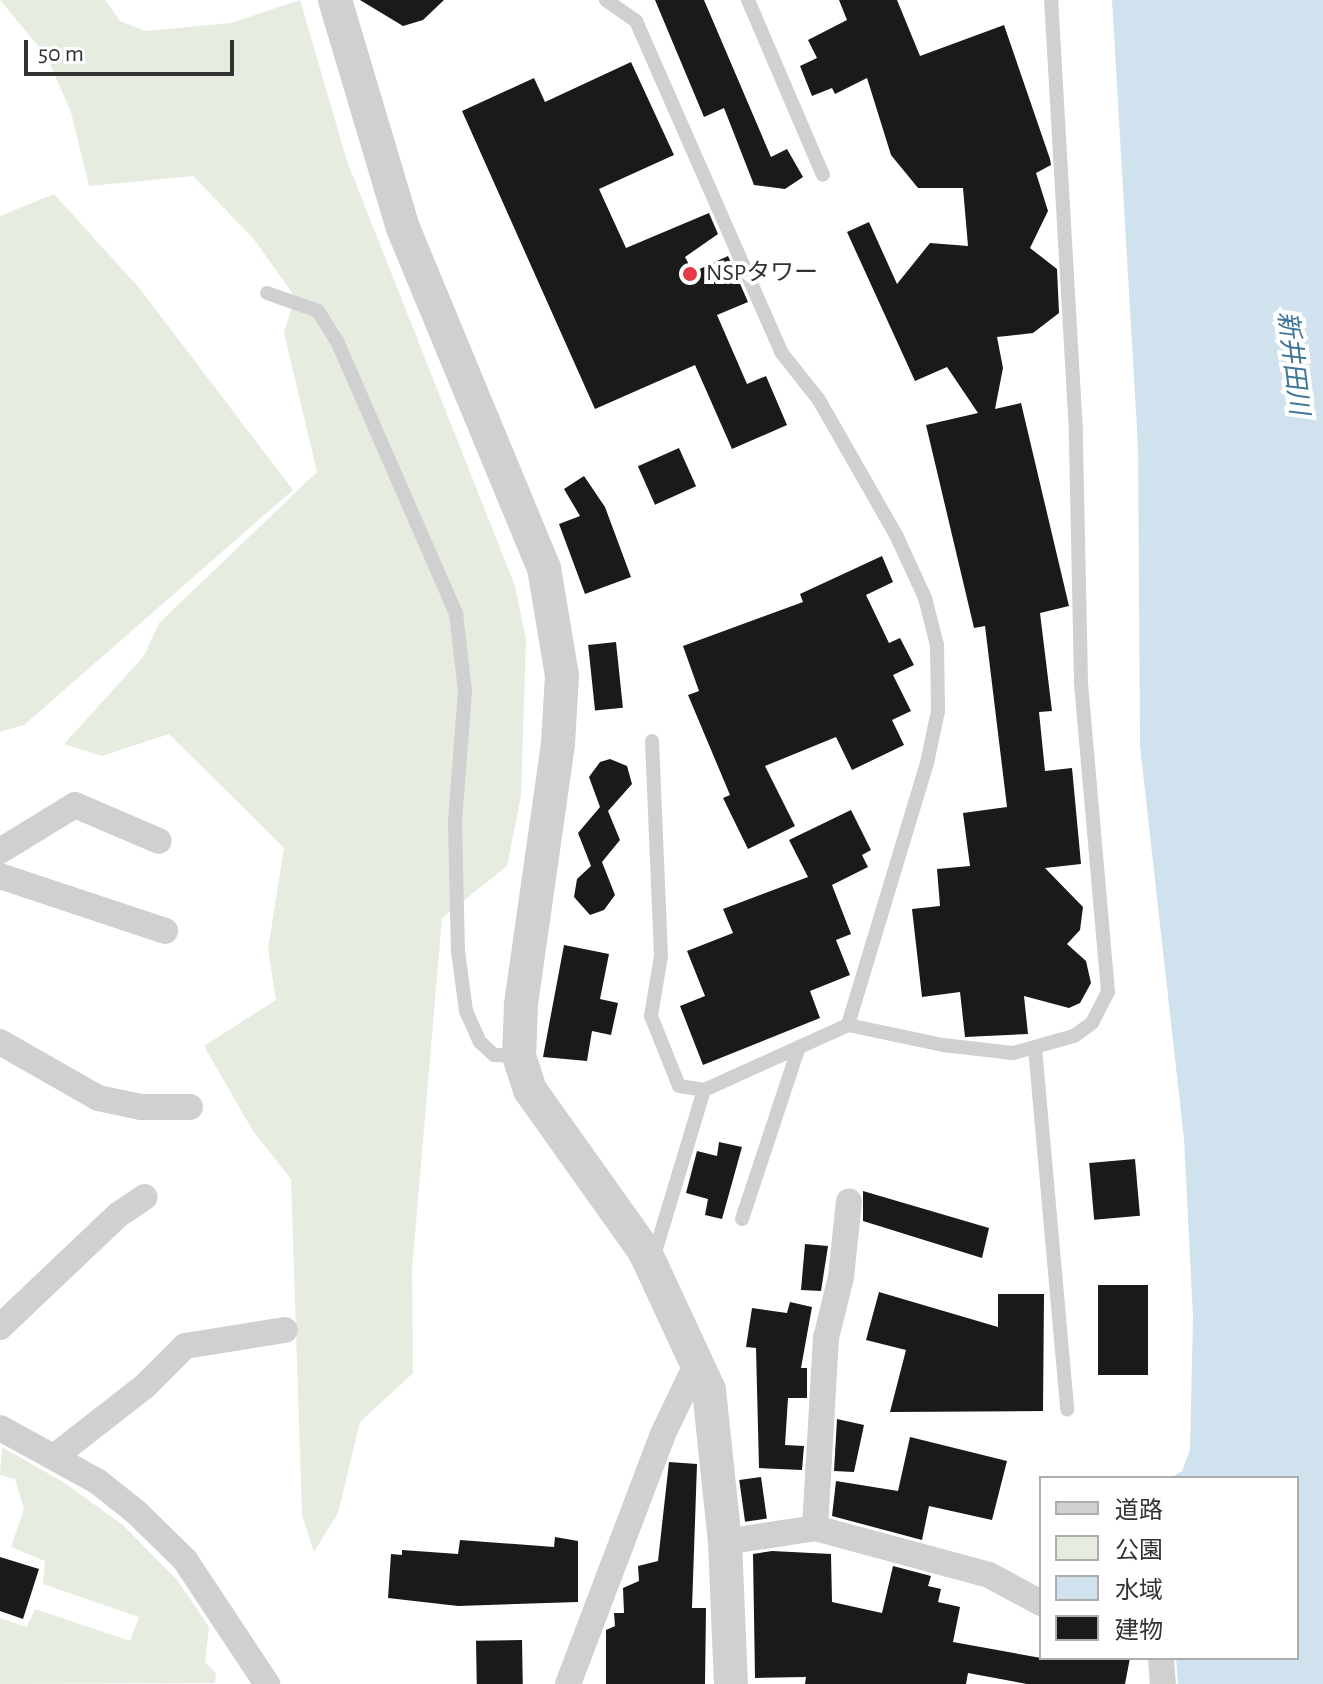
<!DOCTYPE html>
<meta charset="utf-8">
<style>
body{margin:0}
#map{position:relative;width:1323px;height:1684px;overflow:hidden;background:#fff;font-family:"Alegreya Sans","Noto Sans JP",sans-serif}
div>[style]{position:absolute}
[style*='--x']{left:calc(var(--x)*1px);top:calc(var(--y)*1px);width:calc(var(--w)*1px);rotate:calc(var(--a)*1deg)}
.green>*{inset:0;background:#e6ecdf}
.water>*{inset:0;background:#cfe2ee}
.building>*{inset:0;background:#1a1a1a;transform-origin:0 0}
.service>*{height:14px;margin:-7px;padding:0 7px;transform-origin:7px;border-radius:7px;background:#d0d0d0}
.minor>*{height:26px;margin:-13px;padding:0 13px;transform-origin:13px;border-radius:13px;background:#d0d0d0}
.tertiary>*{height:34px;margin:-17px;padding:0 17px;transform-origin:17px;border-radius:17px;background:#d0d0d0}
.dots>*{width:22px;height:22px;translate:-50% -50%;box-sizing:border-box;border:4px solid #fff;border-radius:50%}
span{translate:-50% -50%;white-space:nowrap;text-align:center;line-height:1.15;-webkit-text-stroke:8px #fff;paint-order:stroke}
.poi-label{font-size:24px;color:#333}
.left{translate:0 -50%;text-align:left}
.water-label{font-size:26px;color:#3f7597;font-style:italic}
.legend{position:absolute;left:1039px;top:1476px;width:260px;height:184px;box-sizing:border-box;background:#fff;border:2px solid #adadad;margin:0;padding:10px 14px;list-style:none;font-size:24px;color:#333}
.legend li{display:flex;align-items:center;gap:16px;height:40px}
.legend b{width:40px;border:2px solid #adadad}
.scale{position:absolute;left:24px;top:40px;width:210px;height:36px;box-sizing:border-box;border:4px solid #333;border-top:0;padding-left:10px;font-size:24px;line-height:28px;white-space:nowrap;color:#333;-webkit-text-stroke:6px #fff;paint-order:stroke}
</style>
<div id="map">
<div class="green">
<div style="clip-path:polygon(0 0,105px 0,120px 21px,146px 31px,231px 23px,300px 0,347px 161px,515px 586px,526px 640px,521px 796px,507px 866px,442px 918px,412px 1270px,413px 1373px,360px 1422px,338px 1513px,314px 1552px,302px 1515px,291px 1179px,253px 1131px,204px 1046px,276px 1000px,268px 949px,284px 848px,169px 734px,102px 756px,64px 744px,144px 656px,159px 623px,317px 472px,284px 333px,295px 297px,253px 238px,193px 176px,89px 186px,71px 112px,47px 57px)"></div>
<div style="clip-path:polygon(54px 194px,140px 289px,293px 490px,24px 725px,0 732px,0 216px)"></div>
<div style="clip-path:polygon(2px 1447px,63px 1482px,123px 1525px,177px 1580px,209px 1627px,205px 1662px,216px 1673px,215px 1683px,0 1684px,0 1618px,27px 1627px,35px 1609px,130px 1641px,139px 1617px,43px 1584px,45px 1561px,11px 1547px,24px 1509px,15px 1479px,0 1475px)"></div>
</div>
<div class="water">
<div style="clip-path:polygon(1112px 0,1323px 0,1323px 1684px,1178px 1684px,1176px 1658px,1297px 1658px,1297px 1478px,1171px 1478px,1182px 1471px,1190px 1450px,1193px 1317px,1184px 1139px,1140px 746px,1138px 447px)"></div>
</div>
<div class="building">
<div style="clip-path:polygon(360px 0,444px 0,423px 20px,403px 26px)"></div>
<div style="clip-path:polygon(655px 0,704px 0,771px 157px,787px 149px,803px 177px,785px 189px,754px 185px,724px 108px,704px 117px)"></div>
<div style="clip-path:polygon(839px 0,897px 0,920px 56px,1004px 25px,1050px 159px,1051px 165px,1036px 173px,1048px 211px,1030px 248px,1057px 269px,1059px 313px,1033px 333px,997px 337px,1003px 368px,995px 409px,1021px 403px,1069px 606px,1040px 613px,1052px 711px,1039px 712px,1045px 771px,1072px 768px,1081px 864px,1045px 868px,1083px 907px,1080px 930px,1067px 944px,1086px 961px,1091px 983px,1080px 1003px,1069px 1008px,1024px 996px,1028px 1034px,965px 1037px,960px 992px,922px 997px,912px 909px,940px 906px,937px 869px,970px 866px,963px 813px,1007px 807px,985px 626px,974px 628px,926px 425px,978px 413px,947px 367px,915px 381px,847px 232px,869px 222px,897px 284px,930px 243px,968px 246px,963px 188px,918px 188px,891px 155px,867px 78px,835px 94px,832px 88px,812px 96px,800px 66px,817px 58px,808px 40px,847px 20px)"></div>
<div style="clip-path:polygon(631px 62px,674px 155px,599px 189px,626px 248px,709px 213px,718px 234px,685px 257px,693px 272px,728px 256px,748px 302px,717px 315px,747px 384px,766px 376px,787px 425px,732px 449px,695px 365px,595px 409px,462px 111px,534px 78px,545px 102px)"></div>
<div style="left:679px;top:448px;width:42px;height:45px;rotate:66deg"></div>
<div style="clip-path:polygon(584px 476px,605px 507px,631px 577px,585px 594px,559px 524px,580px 516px,564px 489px)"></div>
<div style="clip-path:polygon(882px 556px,893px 582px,866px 595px,889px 643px,900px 638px,914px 665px,893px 675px,911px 711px,892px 720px,904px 745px,852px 770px,836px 737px,765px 766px,795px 826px,748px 849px,723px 798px,730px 795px,688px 695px,699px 691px,683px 646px,803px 602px,800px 594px)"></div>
<div style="left:616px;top:642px;width:66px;height:28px;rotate:84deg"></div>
<div style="clip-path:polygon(610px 759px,627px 766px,632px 784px,608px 811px,620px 840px,602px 862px,615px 895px,604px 910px,590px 915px,574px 897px,577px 879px,591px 866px,578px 833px,600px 807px,589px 777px,600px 762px)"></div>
<div style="clip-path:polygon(851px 810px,871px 850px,862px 855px,868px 867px,832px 885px,851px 934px,836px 940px,850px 975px,810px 991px,820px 1018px,703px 1065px,680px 1006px,705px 996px,687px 951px,733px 933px,723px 909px,808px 877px,789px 840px)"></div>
<div style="clip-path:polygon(564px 945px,609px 954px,600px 999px,618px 1003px,611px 1035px,592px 1031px,587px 1061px,543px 1057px)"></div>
<div style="clip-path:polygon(719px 1142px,742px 1147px,722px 1219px,705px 1215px,708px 1199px,686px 1193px,697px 1151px,717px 1156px)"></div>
<div style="left:1135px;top:1159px;width:57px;height:46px;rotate:85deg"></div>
<div style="clip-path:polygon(863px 1191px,989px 1228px,982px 1258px,863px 1221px)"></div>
<div style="clip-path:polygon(805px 1244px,828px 1246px,821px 1291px,801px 1290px)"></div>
<div style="left:1098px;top:1285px;width:50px;height:90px"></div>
<div style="clip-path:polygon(879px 1292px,998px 1327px,998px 1294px,1044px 1294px,1043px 1411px,890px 1412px,906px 1350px,866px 1340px)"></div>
<div style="clip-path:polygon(790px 1302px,812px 1307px,801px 1368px,807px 1368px,807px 1398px,788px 1398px,785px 1445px,804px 1446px,802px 1470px,759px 1468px,756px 1348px,746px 1347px,752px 1308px,787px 1313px)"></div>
<div style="clip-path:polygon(837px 1419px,864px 1425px,854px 1472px,834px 1471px)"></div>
<div style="clip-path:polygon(910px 1437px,1007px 1461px,992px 1520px,929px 1506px,922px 1540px,832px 1516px,836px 1481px,898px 1491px)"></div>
<div style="clip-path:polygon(669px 1462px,697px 1464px,692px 1608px,706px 1608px,705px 1684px,606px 1684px,606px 1630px,615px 1626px,614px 1613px,624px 1613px,623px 1588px,639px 1581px,638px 1566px,658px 1561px)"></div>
<div style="left:761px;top:1477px;width:42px;height:22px;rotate:82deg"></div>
<div style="clip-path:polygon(555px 1537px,578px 1541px,578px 1602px,458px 1606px,388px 1598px,391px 1554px,402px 1555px,402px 1550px,458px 1554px,460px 1540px,554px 1547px)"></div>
<div style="clip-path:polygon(772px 1551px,831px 1554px,832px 1602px,882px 1613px,893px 1566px,931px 1576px,928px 1586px,941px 1589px,938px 1602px,960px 1607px,953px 1642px,1041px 1658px,1130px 1658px,1125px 1684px,1027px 1684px,968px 1673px,966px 1684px,805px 1684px,806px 1677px,755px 1678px,753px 1554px)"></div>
<div style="clip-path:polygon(0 1557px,39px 1569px,23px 1619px,0 1611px)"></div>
<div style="left:522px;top:1640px;width:44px;height:46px;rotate:89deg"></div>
</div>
<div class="service">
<div style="--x:606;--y:0;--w:37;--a:35"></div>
<div style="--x:636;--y:21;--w:361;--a:66.3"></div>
<div style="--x:781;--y:352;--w:61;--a:51.6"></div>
<div style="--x:819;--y:400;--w:158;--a:60.3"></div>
<div style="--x:897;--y:537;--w:67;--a:65.3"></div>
<div style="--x:925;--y:598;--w:49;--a:75.7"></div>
<div style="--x:937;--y:645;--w:66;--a:89.1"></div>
<div style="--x:938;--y:711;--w:53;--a:101.9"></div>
<div style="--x:927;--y:763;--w:274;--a:106.8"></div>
<div style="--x:848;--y:1025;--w:158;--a:155.7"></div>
<div style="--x:704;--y:1090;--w:177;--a:106.8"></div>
<div style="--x:748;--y:0;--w:190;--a:66.8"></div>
<div style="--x:267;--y:293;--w:54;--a:19.4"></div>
<div style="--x:318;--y:311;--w:36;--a:58"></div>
<div style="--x:337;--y:341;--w:298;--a:66.4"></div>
<div style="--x:456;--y:614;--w:78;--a:83.3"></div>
<div style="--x:465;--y:691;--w:130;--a:94.4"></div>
<div style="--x:455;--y:821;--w:130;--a:88.7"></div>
<div style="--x:458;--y:951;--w:61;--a:82.4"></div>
<div style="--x:466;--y:1011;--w:34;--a:66"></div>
<div style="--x:480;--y:1042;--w:19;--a:43"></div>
<div style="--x:494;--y:1055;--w:25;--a:2"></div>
<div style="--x:652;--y:741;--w:215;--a:87.6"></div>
<div style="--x:661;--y:956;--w:61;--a:99.5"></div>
<div style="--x:651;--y:1016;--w:75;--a:68.2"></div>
<div style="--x:679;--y:1086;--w:25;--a:9"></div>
<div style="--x:848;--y:1025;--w:97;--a:11.9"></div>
<div style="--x:943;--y:1045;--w:70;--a:6.5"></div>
<div style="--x:1013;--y:1053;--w:63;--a:-15.6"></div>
<div style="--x:1074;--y:1036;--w:22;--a:-36"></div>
<div style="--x:1092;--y:1023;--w:35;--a:-63"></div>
<div style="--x:1108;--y:992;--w:312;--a:-95"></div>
<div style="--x:1081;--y:681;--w:249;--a:-91.2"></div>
<div style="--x:1076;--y:432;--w:433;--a:-93.3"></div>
<div style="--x:1035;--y:1048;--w:363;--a:84.9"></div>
<div style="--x:742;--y:1219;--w:181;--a:-71.7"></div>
</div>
<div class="minor">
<div style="--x:0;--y:851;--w:88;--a:-31.5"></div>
<div style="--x:75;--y:805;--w:91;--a:23.2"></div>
<div style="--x:0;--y:876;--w:174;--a:18.4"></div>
<div style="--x:0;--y:1042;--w:113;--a:29.7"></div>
<div style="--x:98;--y:1098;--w:44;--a:11.8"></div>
<div style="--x:141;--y:1107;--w:49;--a:0"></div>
<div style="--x:0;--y:1327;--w:163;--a:-43.5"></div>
<div style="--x:118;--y:1215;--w:32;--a:-34"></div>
<div style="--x:0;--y:1428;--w:111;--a:28.7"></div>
<div style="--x:97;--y:1481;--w:50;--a:38.5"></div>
<div style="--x:136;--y:1512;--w:69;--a:44.4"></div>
<div style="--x:185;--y:1560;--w:149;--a:56.5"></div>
<div style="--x:54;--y:1457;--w:117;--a:-38"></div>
<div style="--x:146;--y:1385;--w:55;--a:-45"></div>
<div style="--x:185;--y:1346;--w:101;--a:-9.1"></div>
<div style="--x:815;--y:1528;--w:190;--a:-86.7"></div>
<div style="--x:826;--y:1338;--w:63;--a:-76.2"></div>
<div style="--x:841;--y:1277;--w:76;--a:-84"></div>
<div style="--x:725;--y:1542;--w:91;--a:-8.8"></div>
<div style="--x:815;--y:1528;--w:180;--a:15.1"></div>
<div style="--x:989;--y:1575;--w:59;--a:28.3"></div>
<div style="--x:1161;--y:1658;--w:26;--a:86"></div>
<div style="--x:568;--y:1684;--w:265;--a:-69.2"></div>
<div style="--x:662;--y:1436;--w:83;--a:-64.4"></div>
</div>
<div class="tertiary">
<div style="--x:335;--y:0;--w:238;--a:73.4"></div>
<div style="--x:403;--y:228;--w:368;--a:67.5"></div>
<div style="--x:544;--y:568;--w:109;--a:80.5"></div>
<div style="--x:562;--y:675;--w:69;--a:93.3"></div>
<div style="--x:558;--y:744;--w:264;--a:98.1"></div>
<div style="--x:521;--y:1005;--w:51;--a:92.2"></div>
<div style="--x:519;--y:1056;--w:36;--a:72"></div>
<div style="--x:530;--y:1090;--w:199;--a:54.6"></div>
<div style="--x:645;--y:1252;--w:152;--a:65.1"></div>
<div style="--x:709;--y:1390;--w:153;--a:84"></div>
<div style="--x:725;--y:1542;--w:142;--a:87.6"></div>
</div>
<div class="dots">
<div style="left:690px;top:274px;background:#e63946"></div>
</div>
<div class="poi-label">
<span class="left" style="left:706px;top:274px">NSPタワー</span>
</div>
<div class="water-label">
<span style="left:1292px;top:363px;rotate:83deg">新井田川</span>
</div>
<ul class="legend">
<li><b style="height:10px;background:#d0d0d0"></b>道路</li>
<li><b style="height:22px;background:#e6ecdf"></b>公園</li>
<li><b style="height:22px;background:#cfe2ee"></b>水域</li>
<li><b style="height:22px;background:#1a1a1a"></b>建物</li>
</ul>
<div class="scale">50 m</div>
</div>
